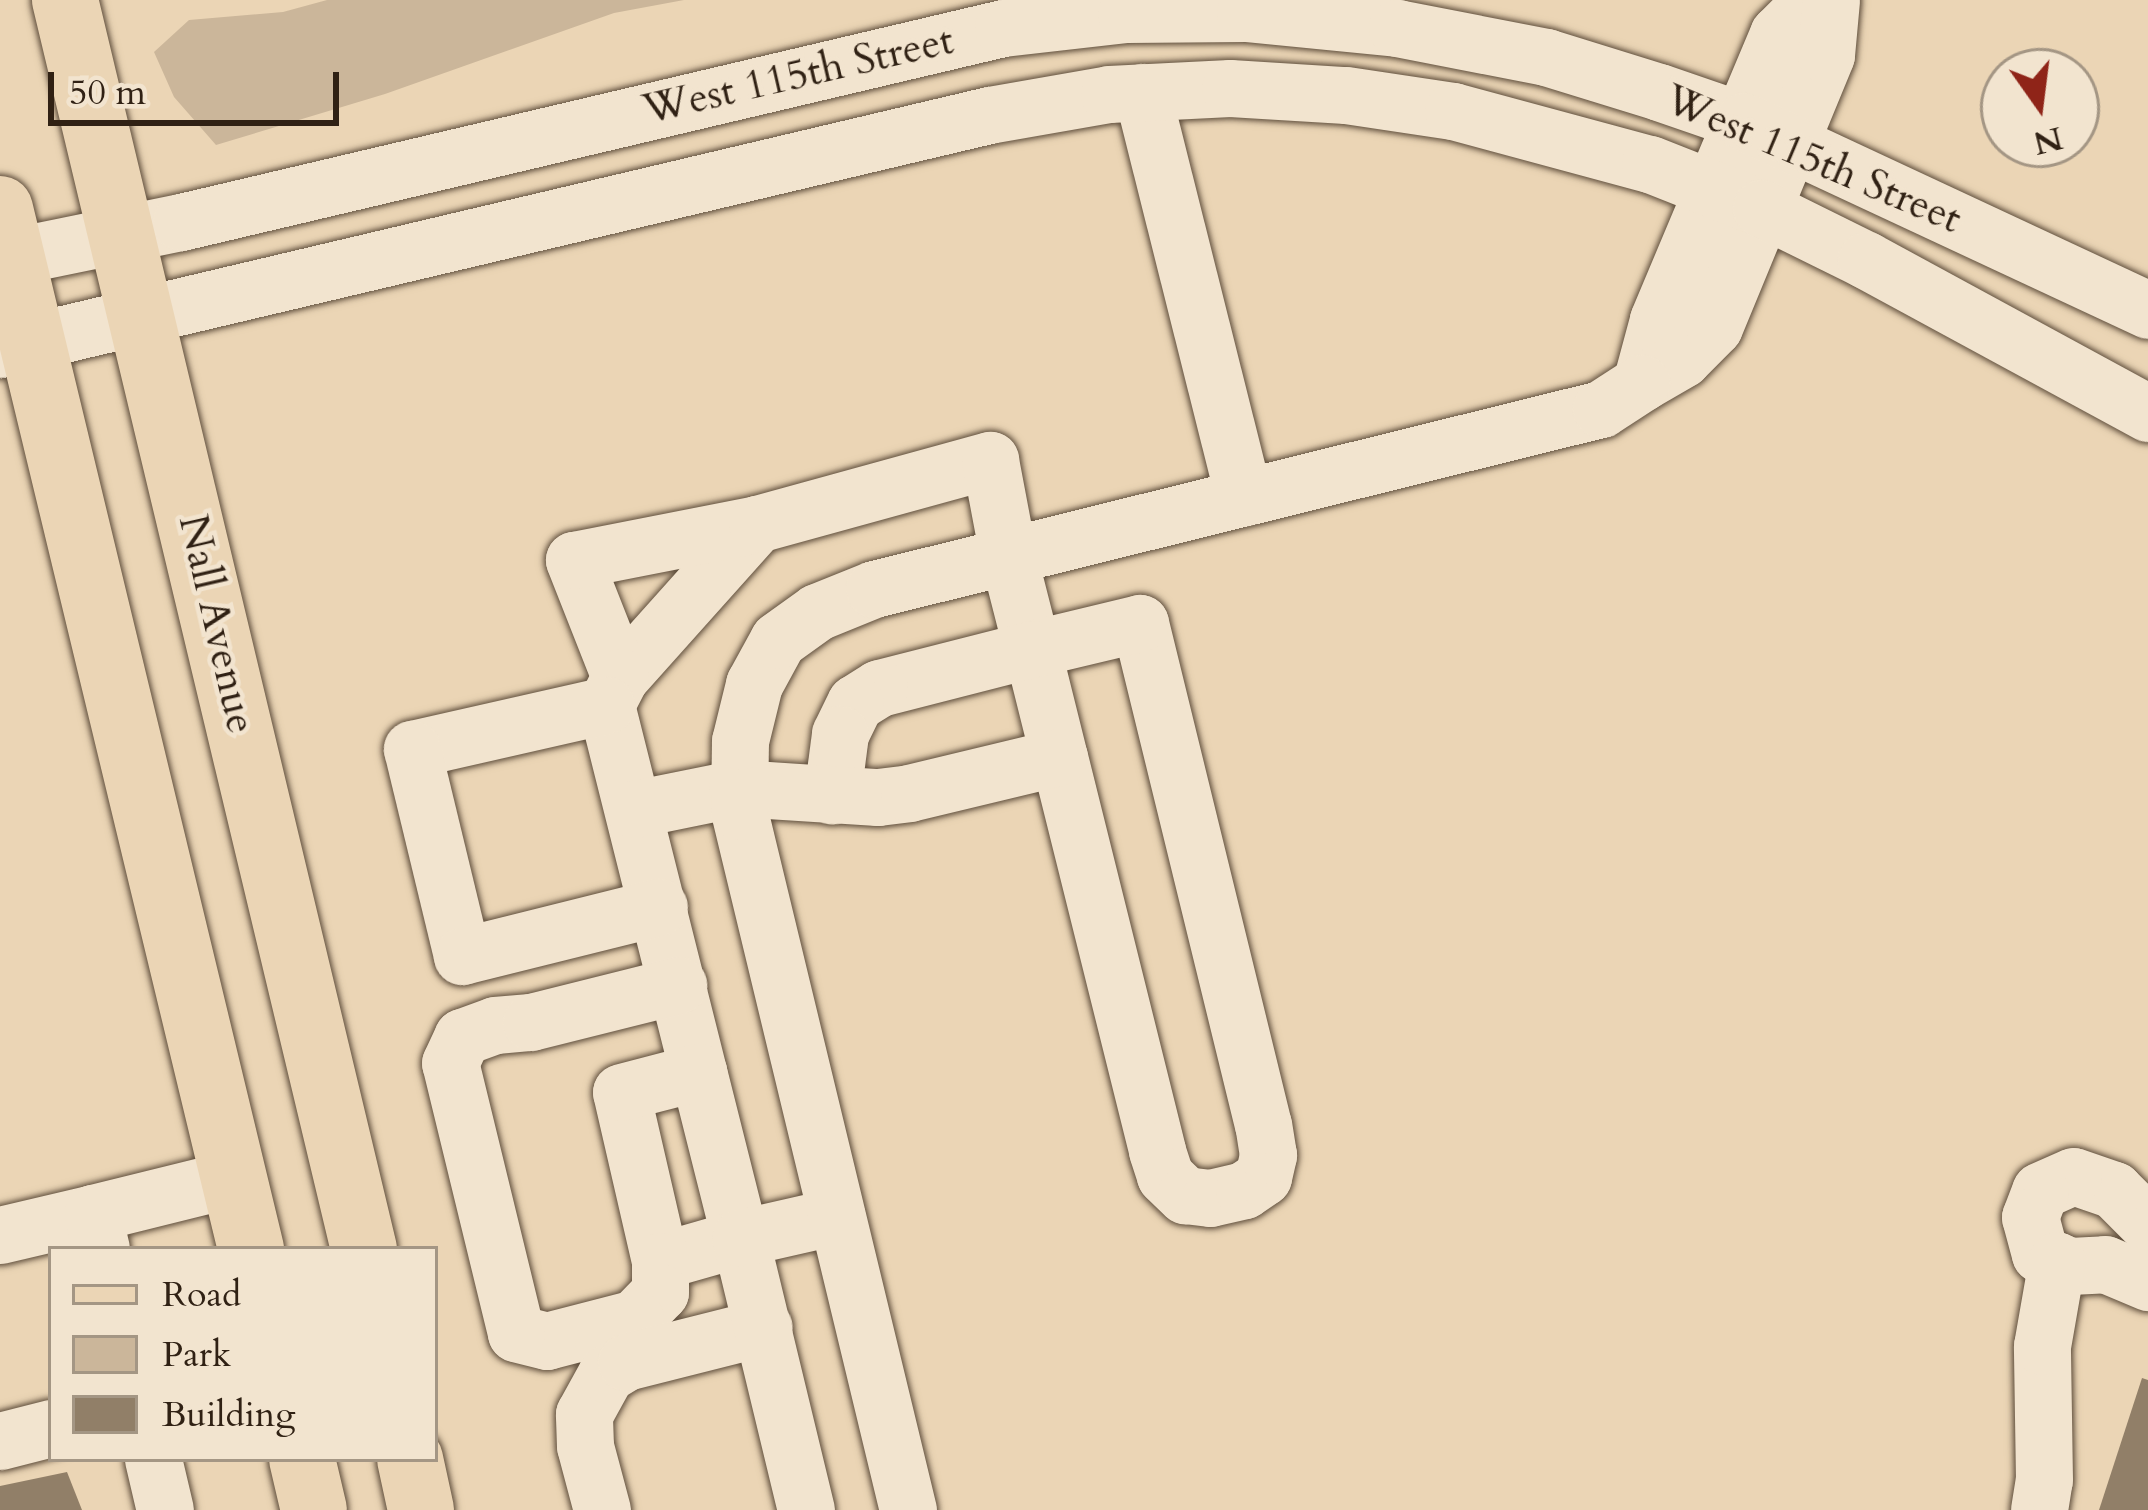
<!DOCTYPE html>
<style>
body{margin:0}
#map{position:relative;width:2148px;height:1510px;overflow:hidden;background:#ebd5b5;font-family:Cardo,serif}
div>[style]{position:absolute}
[style*='--x']{left:calc(var(--x)*1px);top:calc(var(--y)*1px);width:calc(var(--w)*1px);rotate:calc(var(--a)*1deg)}
.green>*{inset:0;background:#cbb69a}
.building>*{inset:0;background:#917f68}
.roads{filter:drop-shadow(0 0 3px #5f4e3c) drop-shadow(0 0 3px #5f4e3c)}
.minor>*{height:57px;margin:-28.5px;padding:0 28.5px;transform-origin:28.5px;border-radius:28.5px;background:#f2e4cf}
.major>*{height:66px;margin:-33px;padding:0 33px;transform-origin:33px;border-radius:33px;background:#ebd5b5}
span{translate:-50% -50%;white-space:nowrap;text-align:center;line-height:1.15;-webkit-text-stroke:9px #f2e4cf;paint-order:stroke}
.street-label{font-size:42px;color:#302114}
.legend{position:absolute;left:48px;top:1246px;width:390px;height:216px;box-sizing:border-box;background:#f2e4cf;border:3px solid #a49684;margin:0;padding:15px 21px;list-style:none;font-size:36px;color:#302114}
.legend li{display:flex;align-items:center;gap:24px;height:60px}
.legend b{width:60px;border:3px solid #a49684}
.north{position:absolute;left:1980px;top:48px;width:120px;height:120px;box-sizing:border-box;background:#f2e4cf;border:3px solid #a49684;border-radius:50%;rotate:166deg;font-size:33px;font-weight:700;line-height:48px;text-align:center;color:#302114}
.north::after{content:'';display:block;margin:auto;width:42px;height:54px;background:#8f2418;clip-path:polygon(50% 0,100% 100%,50% 72%,0 100%)}
.scale{position:absolute;left:48px;top:72px;width:291px;height:54px;box-sizing:border-box;border:6px solid #302114;border-top:0;padding-left:15px;font-size:36px;line-height:42px;white-space:nowrap;color:#302114;-webkit-text-stroke:9px #f2e4cf;paint-order:stroke}
</style>
<div id="map">
<div class="green">
<div style="clip-path:polygon(327px 0,684px 0,614px 13px,385px 94px,216px 145px,174px 97px,154px 52px,189px 20px,283px 12px)"></div>
</div>
<div class="building">
<div style="clip-path:polygon(2142px 1378px,2148px 1380px,2148px 1510px,2099px 1510px)"></div>
<div style="clip-path:polygon(67px 1472px,82px 1510px,0 1510px,0 1486px)"></div>
</div>
<div class="roads">
<div class="minor">
<div style="--x:1812;--y:0;--w:48;--a:135"></div>
<div style="--x:1778;--y:34;--w:310;--a:112.8"></div>
<div style="--x:1658;--y:320;--w:65;--a:105.1"></div>
<div style="--x:1641;--y:383;--w:48;--a:-30.3"></div>
<div style="--x:1682;--y:359;--w:45;--a:-45"></div>
<div style="--x:1714;--y:327;--w:294;--a:-67.6"></div>
<div style="--x:1826;--y:55;--w:55;--a:-84.8"></div>
<div style="--x:1142;--y:92;--w:418;--a:75.9"></div>
<div style="--x:0;--y:259;--w:185;--a:-11.6"></div>
<div style="--x:181;--y:222;--w:845;--a:-13.28"></div>
<div style="--x:1003;--y:28;--w:124;--a:-6.5"></div>
<div style="--x:1126;--y:14;--w:119;--a:-0.5"></div>
<div style="--x:1245;--y:13;--w:153;--a:5.6"></div>
<div style="--x:1397;--y:28;--w:152;--a:11"></div>
<div style="--x:1546;--y:57;--w:118;--a:17.2"></div>
<div style="--x:1659;--y:92;--w:89;--a:19"></div>
<div style="--x:1743;--y:121;--w:447;--a:25"></div>
<div style="--x:0;--y:349;--w:1016;--a:-13.31"></div>
<div style="--x:989;--y:115;--w:122;--a:-9.9"></div>
<div style="--x:1109;--y:94;--w:121;--a:-2.8"></div>
<div style="--x:1230;--y:88;--w:116;--a:3.5"></div>
<div style="--x:1346;--y:95;--w:108;--a:8.5"></div>
<div style="--x:1453;--y:111;--w:204;--a:15.1"></div>
<div style="--x:1650;--y:164;--w:119;--a:21.6"></div>
<div style="--x:1761;--y:208;--w:117;--a:26.3"></div>
<div style="--x:1866;--y:260;--w:321;--a:28.5"></div>
<div style="--x:757;--y:524;--w:205;--a:131.8"></div>
<div style="--x:620;--y:677;--w:126;--a:-111.5"></div>
<div style="--x:574;--y:560;--w:187;--a:-11.1"></div>
<div style="--x:757;--y:524;--w:242;--a:-15.4"></div>
<div style="--x:990;--y:460;--w:97;--a:79.3"></div>
<div style="--x:1008;--y:555;--w:97;--a:75.7"></div>
<div style="--x:1032;--y:649;--w:111;--a:76"></div>
<div style="--x:1059;--y:757;--w:406;--a:76"></div>
<div style="--x:1157;--y:1151;--w:26;--a:72"></div>
<div style="--x:1165;--y:1176;--w:28;--a:44"></div>
<div style="--x:1185;--y:1195;--w:25;--a:7"></div>
<div style="--x:1210;--y:1198;--w:35;--a:-13"></div>
<div style="--x:1244;--y:1190;--w:23;--a:-34"></div>
<div style="--x:1263;--y:1177;--w:23;--a:-77"></div>
<div style="--x:1268;--y:1155;--w:30;--a:-99"></div>
<div style="--x:1263;--y:1125;--w:517;--a:-103.77"></div>
<div style="--x:1140;--y:623;--w:111;--a:166.5"></div>
<div style="--x:1032;--y:649;--w:158;--a:165.7"></div>
<div style="--x:879;--y:688;--w:28;--a:148"></div>
<div style="--x:855;--y:703;--w:34;--a:116"></div>
<div style="--x:840;--y:734;--w:62;--a:97.5"></div>
<div style="--x:620;--y:677;--w:31;--a:117"></div>
<div style="--x:606;--y:705;--w:550;--a:75.89"></div>
<div style="--x:740;--y:1238;--w:83;--a:164"></div>
<div style="--x:660;--y:1261;--w:173;--a:-103"></div>
<div style="--x:621;--y:1092;--w:80;--a:-14.6"></div>
<div style="--x:606;--y:705;--w:199;--a:167.2"></div>
<div style="--x:412;--y:749;--w:213;--a:76.4"></div>
<div style="--x:462;--y:956;--w:203;--a:-14"></div>
<div style="--x:634;--y:809;--w:105;--a:-11.5"></div>
<div style="--x:737;--y:788;--w:141;--a:3.7"></div>
<div style="--x:878;--y:797;--w:31;--a:-7"></div>
<div style="--x:909;--y:793;--w:154;--a:-13.5"></div>
<div style="--x:2148;--y:1224;--w:48;--a:-135"></div>
<div style="--x:2114;--y:1190;--w:43;--a:-161.1"></div>
<div style="--x:2073;--y:1176;--w:36;--a:156"></div>
<div style="--x:2040;--y:1191;--w:28;--a:111"></div>
<div style="--x:2030;--y:1217;--w:38;--a:75"></div>
<div style="--x:2040;--y:1254;--w:32;--a:22"></div>
<div style="--x:2070;--y:1266;--w:35;--a:-3"></div>
<div style="--x:2105;--y:1264;--w:47;--a:22.7"></div>
<div style="--x:0;--y:1235;--w:96;--a:-13.3"></div>
<div style="--x:101;--y:1249;--w:37;--a:-103"></div>
<div style="--x:93;--y:1213;--w:145;--a:-13.9"></div>
<div style="--x:660;--y:1261;--w:31;--a:90"></div>
<div style="--x:660;--y:1292;--w:36;--a:134"></div>
<div style="--x:635;--y:1318;--w:91;--a:165.4"></div>
<div style="--x:547;--y:1341;--w:32;--a:-166"></div>
<div style="--x:516;--y:1333;--w:278;--a:-103.7"></div>
<div style="--x:450;--y:1063;--w:29;--a:-65"></div>
<div style="--x:462;--y:1037;--w:35;--a:-20"></div>
<div style="--x:495;--y:1025;--w:36;--a:-5"></div>
<div style="--x:531;--y:1022;--w:152;--a:-14.1"></div>
<div style="--x:0;--y:1441;--w:53;--a:-14.3"></div>
<div style="--x:153;--y:1459;--w:52;--a:76.8"></div>
<div style="--x:602;--y:1510;--w:66;--a:-104.9"></div>
<div style="--x:585;--y:1446;--w:32;--a:-92"></div>
<div style="--x:584;--y:1414;--w:46;--a:-61.2"></div>
<div style="--x:606;--y:1374;--w:23;--a:-31"></div>
<div style="--x:626;--y:1362;--w:142;--a:-14.2"></div>
<div style="--x:806;--y:1510;--w:280;--a:-103.6"></div>
<div style="--x:740;--y:1238;--w:99;--a:-12.8"></div>
<div style="--x:908;--y:1510;--w:719;--a:-103.59"></div>
<div style="--x:739;--y:811;--w:70;--a:-89.2"></div>
<div style="--x:740;--y:741;--w:59;--a:-76.2"></div>
<div style="--x:754;--y:684;--w:50;--a:-61.4"></div>
<div style="--x:778;--y:640;--w:48;--a:-35.7"></div>
<div style="--x:817;--y:612;--w:61;--a:-22"></div>
<div style="--x:874;--y:589;--w:749;--a:-13.91"></div>
<div style="--x:1601;--y:409;--w:48;--a:-33"></div>
<div style="--x:2039;--y:1510;--w:30;--a:-81"></div>
<div style="--x:2044;--y:1480;--w:134;--a:-90.9"></div>
<div style="--x:2042;--y:1346;--w:87;--a:-80.1"></div>
</div>
<div class="major">
<div style="--x:65;--y:0;--w:1284;--a:76.54"></div>
<div style="--x:0;--y:209;--w:1070;--a:76.43"></div>
<div style="--x:302;--y:1459;--w:52;--a:76.8"></div>
<div style="--x:410;--y:1459;--w:52;--a:77.8"></div>
</div>
</div>
<div class="street-label">
<span style="left:798px;top:75px;rotate:-13deg">West 115th Street</span>
<span style="left:1813px;top:159px;rotate:23deg">West 115th Street</span>
<span style="left:217px;top:624px;rotate:77deg">Nall Avenue</span>
</div>
<ul class="legend">
<li><b style="height:15px;background:#ebd5b5"></b>Road</li>
<li><b style="height:33px;background:#cbb69a"></b>Park</li>
<li><b style="height:33px;background:#917f68"></b>Building</li>
</ul>
<div class="north">N</div>
<div class="scale">50 m</div>
</div>
